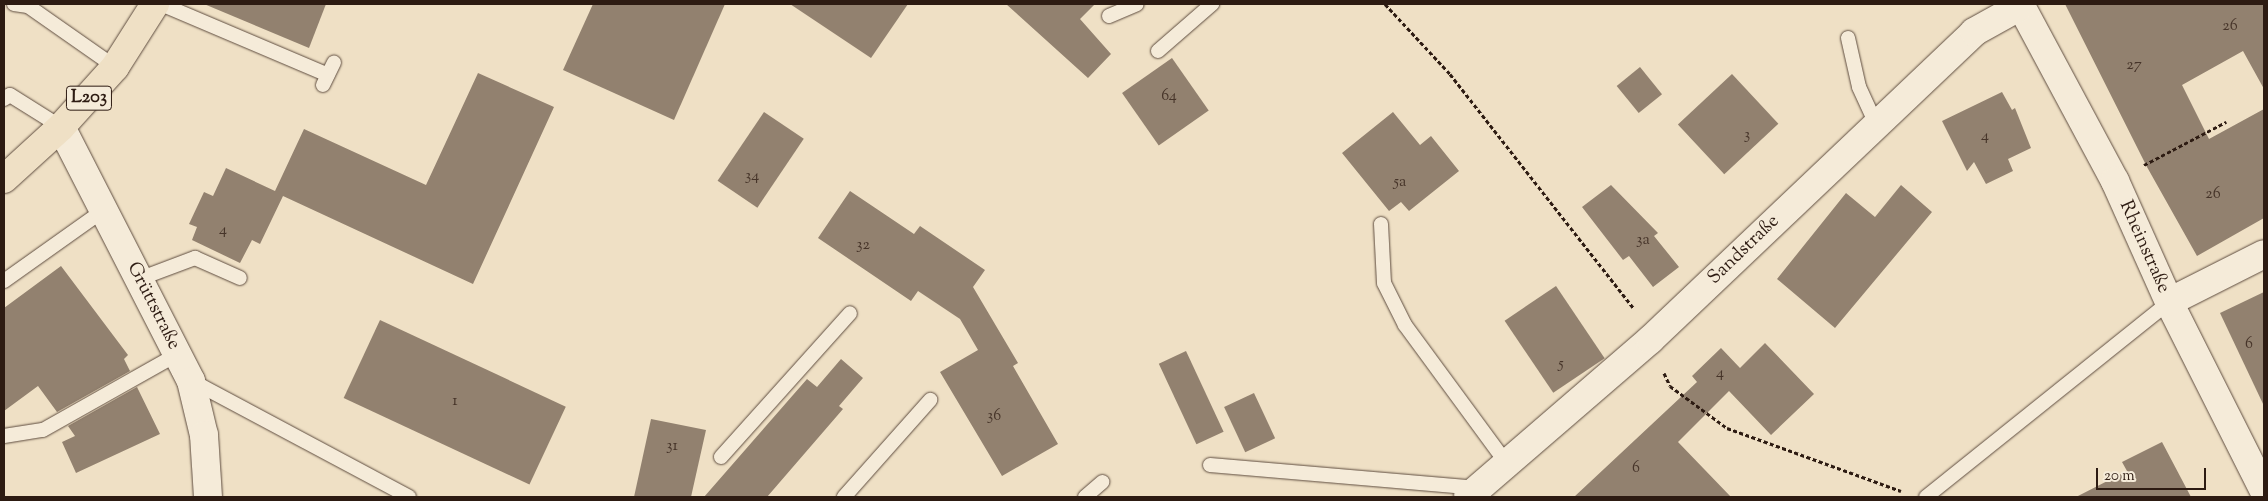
<!DOCTYPE html>
<meta charset="utf-8">
<style>
body{margin:0}
#map{position:relative;width:2268px;height:501px;overflow:hidden;background:#efe0c5;font-family:"Sorts Mill Goudy",serif}
div>[style]{position:absolute}
[style*='--x']{left:calc(var(--x)*1px);top:calc(var(--y)*1px);width:calc(var(--w)*1px);rotate:calc(var(--a)*1deg)}
.building>*{inset:0;background:#92816f;transform-origin:0 0}
.path>*{height:3px;margin-top:-1.5px;transform-origin:0;background:repeating-linear-gradient(90deg,#2d1b12 0 4px,transparent 0 6.5px)}
.roads{filter:drop-shadow(0 0 1px #5e4c3f) drop-shadow(0 0 1px #5e4c3f)}
.service>*{height:14px;margin:-7px;padding:0 7px;transform-origin:7px;border-radius:7px;background:#f5ebd9}
.minor>*{height:28px;margin:-14px;padding:0 14px;transform-origin:14px;border-radius:14px;background:#f5ebd9}
.primary>*{height:28px;margin:-14px;padding:0 14px;transform-origin:14px;border-radius:14px;background:#efe0c5}
span{translate:-50% -50%;white-space:nowrap;text-align:center;line-height:1.15;-webkit-text-stroke:4.5px #f5ebd9;paint-order:stroke}
.number-label{font-size:16px;color:#463429}
.number-label span{-webkit-text-stroke-width:0}
.shield-label span{padding:1px 4px;background:#f5ebd9;border:1px solid;border-radius:4px;-webkit-text-stroke-width:0}
.shield-label{font-size:18px;color:#2d1b12;font-weight:700}
.street-label{font-size:19px;color:#2d1b12}
.frame{position:absolute;inset:0;border:5px solid #2d1b12;pointer-events:none}
.scale{position:absolute;left:2096px;top:468px;width:110px;height:22px;box-sizing:border-box;border:2px solid #2d1b12;border-top:0;padding-left:6px;font-size:15px;line-height:18px;white-space:nowrap;color:#2d1b12;-webkit-text-stroke:4px #f5ebd9;paint-order:stroke}
</style>
<div id="map">
<div class="building">
<div style="clip-path:polygon(204px 4px,326px 4px,309px 48px)"></div>
<div style="clip-path:polygon(593px 4px,725px 4px,674px 120px,563px 70px)"></div>
<div style="clip-path:polygon(790px 4px,908px 4px,871px 58px)"></div>
<div style="clip-path:polygon(1006px 4px,1095px 4px,1080px 19px,1111px 54px,1088px 78px)"></div>
<div style="clip-path:polygon(2065px 4px,2264px 4px,2264px 89px,2243px 51px,2182px 85px,2209px 139px,2264px 109px,2264px 218px,2197px 256px,2147px 167px)"></div>
<div style="left:1172px;top:58px;width:64px;height:61px;rotate:55deg"></div>
<div style="left:1640px;top:67px;width:35px;height:30px;rotate:51deg"></div>
<div style="clip-path:polygon(478px 73px,554px 107px,473px 284px,283px 196px,260px 244px,252px 240px,240px 263px,192px 240px,197px 227px,189px 224px,204px 192px,213px 196px,226px 168px,275px 191px,304px 129px,426px 185px)"></div>
<div style="left:1732px;top:74px;width:68px;height:74px;rotate:47deg"></div>
<div style="clip-path:polygon(2002px 92px,2012px 110px,2015px 108px,2031px 148px,2008px 159px,2013px 171px,1986px 184px,1974px 162px,1967px 171px,1942px 121px)"></div>
<div style="left:764px;top:112px;width:48px;height:83px;rotate:34deg"></div>
<div style="clip-path:polygon(1393px 112px,1420px 145px,1431px 136px,1459px 171px,1409px 211px,1401px 202px,1389px 211px,1342px 153px)"></div>
<div style="clip-path:polygon(1611px 185px,1658px 233px,1654px 236px,1679px 267px,1653px 287px,1629px 256px,1623px 260px,1582px 207px)"></div>
<div style="clip-path:polygon(1901px 185px,1932px 212px,1835px 328px,1777px 279px,1846px 193px,1875px 217px)"></div>
<div style="clip-path:polygon(850px 191px,914px 234px,920px 226px,985px 270px,973px 287px,1018px 363px,1013px 366px,1058px 444px,1002px 476px,940px 372px,978px 350px,960px 319px,918px 291px,911px 301px,818px 238px)"></div>
<div style="clip-path:polygon(61px 266px,128px 355px,124px 359px,130px 371px,57px 412px,38px 386px,4px 411px,4px 308px)"></div>
<div style="left:1556px;top:286px;width:87px;height:62px;rotate:56deg"></div>
<div style="clip-path:polygon(2264px 292px,2264px 406px,2220px 313px)"></div>
<div style="left:380px;top:320px;width:205px;height:86px;rotate:25deg"></div>
<div style="clip-path:polygon(1765px 343px,1814px 394px,1771px 435px,1729px 391px,1678px 442px,1731px 497px,1574px 497px,1697px 382px,1692px 376px,1721px 348px,1740px 368px)"></div>
<div style="left:1186px;top:351px;width:89px;height:30px;rotate:65deg"></div>
<div style="clip-path:polygon(841px 359px,863px 378px,839px 406px,843px 409px,767px 497px,704px 497px,807px 379px,817px 387px)"></div>
<div style="clip-path:polygon(137px 387px,160px 434px,76px 473px,62px 442px,75px 436px,68px 426px)"></div>
<div style="left:1254px;top:393px;width:50px;height:33px;rotate:65deg"></div>
<div style="clip-path:polygon(651px 419px,706px 430px,691px 497px,634px 497px)"></div>
<div style="clip-path:polygon(2162px 442px,2191px 497px,2076px 497px,2127px 471px,2122px 462px)"></div>
</div>
<div class="path">
<div style="--x:1385;--y:4;--w:96;--a:47.1"></div>
<div style="--x:1450;--y:74;--w:298;--a:51.9"></div>
<div style="--x:2144;--y:165;--w:93;--a:-27.7"></div>
<div style="--x:1664;--y:373;--w:14;--a:65"></div>
<div style="--x:1670;--y:386;--w:71;--a:36.4"></div>
<div style="--x:1727;--y:428;--w:185;--a:19.9"></div>
</div>
<div class="roads">
<div class="service">
<div style="--x:14;--y:4;--w:14;--a:8"></div>
<div style="--x:28;--y:6;--w:106;--a:35"></div>
<div style="--x:161;--y:4;--w:181;--a:23"></div>
<div style="--x:1109;--y:16;--w:30;--a:-23"></div>
<div style="--x:1848;--y:38;--w:50;--a:77.3"></div>
<div style="--x:1859;--y:87;--w:41;--a:65.3"></div>
<div style="--x:1158;--y:51;--w:72;--a:-41"></div>
<div style="--x:323;--y:85;--w:25;--a:-64"></div>
<div style="--x:4;--y:99;--w:7;--a:-34"></div>
<div style="--x:10;--y:95;--w:60;--a:32.1"></div>
<div style="--x:1381;--y:224;--w:59;--a:87.1"></div>
<div style="--x:1384;--y:283;--w:47;--a:63.4"></div>
<div style="--x:1405;--y:325;--w:172;--a:53.7"></div>
<div style="--x:139;--y:279;--w:60;--a:-20.6"></div>
<div style="--x:195;--y:258;--w:49;--a:24"></div>
<div style="--x:4;--y:281;--w:123;--a:-35.4"></div>
<div style="--x:192;--y:381;--w:246;--a:28.1"></div>
<div style="--x:4;--y:436;--w:39;--a:-9"></div>
<div style="--x:43;--y:430;--w:155;--a:-29.4"></div>
<div style="--x:721;--y:457;--w:193;--a:-48.1"></div>
<div style="--x:1210;--y:465;--w:269;--a:4.9"></div>
<div style="--x:844;--y:497;--w:130;--a:-48.4"></div>
<div style="--x:1085;--y:497;--w:23;--a:-41"></div>
<div style="--x:1926;--y:497;--w:312;--a:-38.7"></div>
</div>
<div class="minor">
<div style="--x:2020;--y:4;--w:201;--a:61.8"></div>
<div style="--x:2115;--y:181;--w:133;--a:65.9"></div>
<div style="--x:2169;--y:302;--w:212;--a:63.3"></div>
<div style="--x:61;--y:127;--w:285;--a:62.9"></div>
<div style="--x:191;--y:381;--w:56;--a:76.5"></div>
<div style="--x:204;--y:435;--w:62;--a:86.3"></div>
<div style="--x:2169;--y:302;--w:106;--a:-26.8"></div>
<div style="--x:1468;--y:497;--w:240;--a:-40.8"></div>
<div style="--x:1650;--y:340;--w:447;--a:-43.5"></div>
<div style="--x:1974;--y:32;--w:54;--a:-29"></div>
</div>
<div class="primary">
<div style="--x:4;--y:179;--w:77;--a:-42.4"></div>
<div style="--x:61;--y:127;--w:81;--a:-48"></div>
<div style="--x:115;--y:67;--w:75;--a:-57.6"></div>
</div>
</div>
<div class="number-label">
<span style="left:2230px;top:27px">26</span>
<span style="left:2134px;top:66px">27</span>
<span style="left:1169px;top:97px">64</span>
<span style="left:1747px;top:136px">3</span>
<span style="left:1985px;top:137px">4</span>
<span style="left:752px;top:177px">34</span>
<span style="left:1400px;top:183px">5a</span>
<span style="left:2213px;top:195px">26</span>
<span style="left:223px;top:231px">4</span>
<span style="left:1643px;top:241px">3a</span>
<span style="left:863px;top:246px">32</span>
<span style="left:2249px;top:345px">6</span>
<span style="left:1561px;top:365px">5</span>
<span style="left:1720px;top:374px">4</span>
<span style="left:455px;top:402px">1</span>
<span style="left:994px;top:417px">36</span>
<span style="left:672px;top:447px">31</span>
<span style="left:1636px;top:469px">6</span>
</div>
<div class="shield-label">
<span style="left:89px;top:98px">L203</span>
</div>
<div class="street-label">
<span style="left:2144px;top:247px;rotate:66deg">Rheinstraße</span>
<span style="left:1744px;top:250px;rotate:-44deg">Sandstraße</span>
<span style="left:153px;top:306px;rotate:63deg">Grüttstraße</span>
</div>
<div class="frame"></div>
<div class="scale">20 m</div>
</div>
